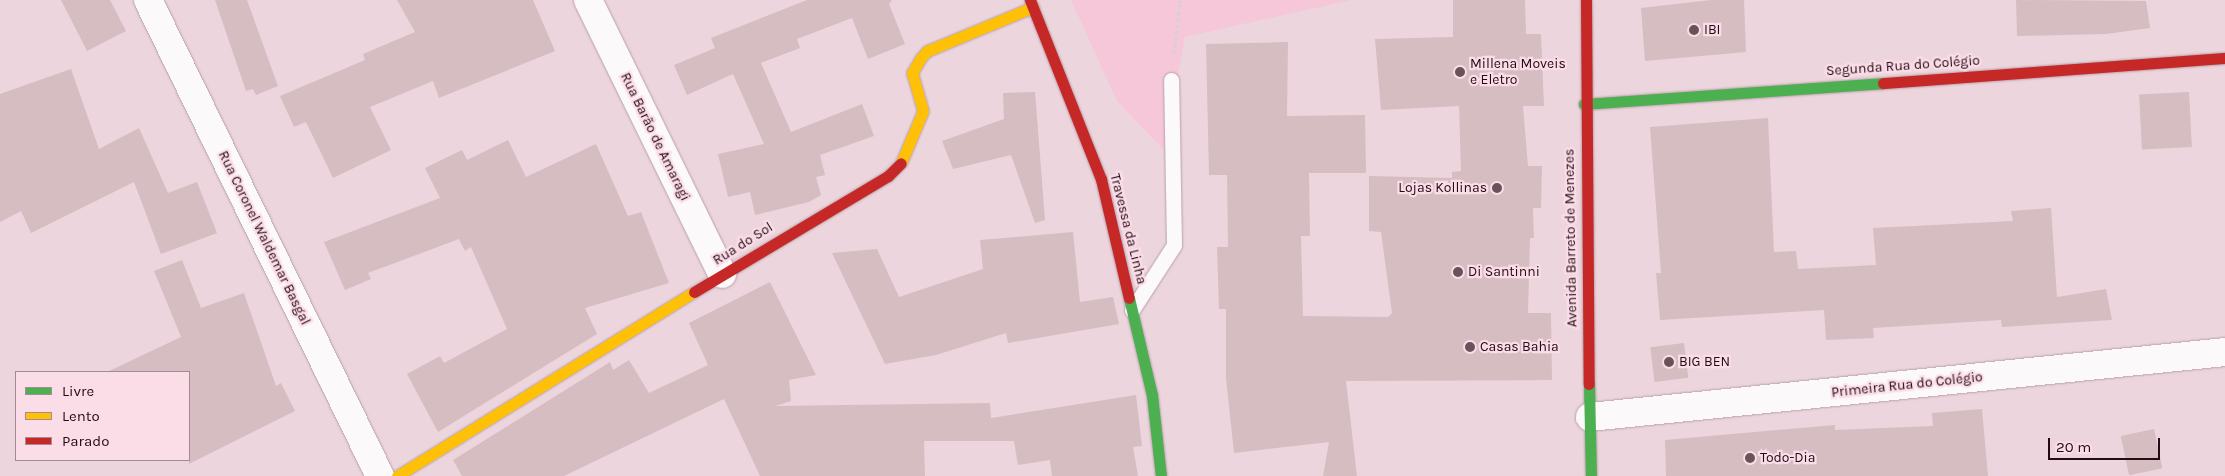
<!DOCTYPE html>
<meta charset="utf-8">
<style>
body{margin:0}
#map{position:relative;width:2225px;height:476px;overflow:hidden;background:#edd5de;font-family:Karla,sans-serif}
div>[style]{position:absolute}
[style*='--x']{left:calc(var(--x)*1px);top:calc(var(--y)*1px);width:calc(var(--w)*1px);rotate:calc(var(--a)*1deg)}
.built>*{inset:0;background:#f5c7d8}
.building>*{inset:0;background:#d5bdc1;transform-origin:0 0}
.path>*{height:3px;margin-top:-1.5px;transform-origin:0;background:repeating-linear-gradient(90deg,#d8d0d3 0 4px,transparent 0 6.5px)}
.roads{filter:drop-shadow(0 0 1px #b8a1aa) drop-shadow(0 0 1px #b8a1aa)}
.lane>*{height:15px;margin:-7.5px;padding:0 7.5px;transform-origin:7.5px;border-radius:7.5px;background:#fcf9fa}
.street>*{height:28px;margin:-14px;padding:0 14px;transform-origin:14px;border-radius:14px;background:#fcf9fa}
.fast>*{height:11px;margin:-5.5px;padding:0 5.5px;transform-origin:5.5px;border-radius:5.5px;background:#4caf50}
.slow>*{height:11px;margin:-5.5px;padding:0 5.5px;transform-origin:5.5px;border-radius:5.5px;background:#ffc107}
.jam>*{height:11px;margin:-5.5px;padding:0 5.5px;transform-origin:5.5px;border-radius:5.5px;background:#c62828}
.dots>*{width:14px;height:14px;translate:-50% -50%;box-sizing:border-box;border:2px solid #fbdde7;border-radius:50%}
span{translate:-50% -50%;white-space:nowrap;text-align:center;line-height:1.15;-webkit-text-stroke:4.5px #fbdde7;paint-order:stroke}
.poi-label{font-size:14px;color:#230b15}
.left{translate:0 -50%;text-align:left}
.right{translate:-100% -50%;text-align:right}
.street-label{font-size:14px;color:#230b15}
.legend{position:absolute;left:15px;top:371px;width:175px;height:90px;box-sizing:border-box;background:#fbdde7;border:1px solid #a58993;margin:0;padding:6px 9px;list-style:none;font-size:15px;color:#230b15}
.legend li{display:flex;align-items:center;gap:10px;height:25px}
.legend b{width:25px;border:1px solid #a58993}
.scale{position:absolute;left:2048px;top:438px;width:112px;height:22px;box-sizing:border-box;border:2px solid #230b15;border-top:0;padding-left:6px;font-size:15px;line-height:18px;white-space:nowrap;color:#230b15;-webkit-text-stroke:4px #fbdde7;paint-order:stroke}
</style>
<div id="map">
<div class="built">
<div style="clip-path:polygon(1071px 0,1351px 0,1185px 37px,1164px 150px,1117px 101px)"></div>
</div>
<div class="building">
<div style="clip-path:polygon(61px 0,110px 0,126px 31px,87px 51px)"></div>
<div style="clip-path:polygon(215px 0,247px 0,278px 86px,256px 95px,253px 89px,246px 91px)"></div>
<div style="clip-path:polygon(397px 0,533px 0,555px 51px,439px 98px,433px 81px,370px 107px,391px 150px,333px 178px,306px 122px,294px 127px,280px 96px,365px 60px,363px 54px,415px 32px)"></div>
<div style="clip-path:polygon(807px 0,892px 0,889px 4px,905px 44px,868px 59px,852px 18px,797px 39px,800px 48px,761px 63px,791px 132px,862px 104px,874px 136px,820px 155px,825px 175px,816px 177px,821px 195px,809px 202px,755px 215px,750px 192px,728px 197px,718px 154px,764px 144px,733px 74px,687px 95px,674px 65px,715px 48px,711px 38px)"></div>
<div style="clip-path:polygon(1453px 0,1525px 0,1526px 34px,1541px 34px,1544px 106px,1523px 106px,1528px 166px,1542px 166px,1541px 208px,1533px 208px,1534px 238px,1530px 238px,1528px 313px,1551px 313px,1552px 380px,1346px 381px,1357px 476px,1323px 476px,1329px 442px,1234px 453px,1226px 378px,1226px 309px,1219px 309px,1217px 247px,1228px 247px,1227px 175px,1209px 175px,1206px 44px,1288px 42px,1287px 116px,1365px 115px,1366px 173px,1309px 173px,1310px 236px,1301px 236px,1303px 316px,1388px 317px,1392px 313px,1381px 232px,1369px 231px,1369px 176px,1452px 178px,1452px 172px,1461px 171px,1459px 106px,1381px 110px,1375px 39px,1453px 37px)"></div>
<div style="clip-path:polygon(1711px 0,1744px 0,1746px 52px,1645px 61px,1641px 8px)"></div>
<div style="clip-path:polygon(2016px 0,2146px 1px,2150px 28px,2106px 34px,2017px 36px)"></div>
<div style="clip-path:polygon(71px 69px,99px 149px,139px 128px,168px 193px,197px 182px,217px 233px,161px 254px,134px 182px,31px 233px,21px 211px,0 222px,0 94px)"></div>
<div style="clip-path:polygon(1035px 92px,1045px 220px,1035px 223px,1011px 155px,953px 169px,942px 141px,1004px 119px,1003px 93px)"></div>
<div style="left:2189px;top:92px;width:55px;height:50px;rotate:87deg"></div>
<div style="clip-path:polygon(1768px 118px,1774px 252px,1796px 251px,1798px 269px,1876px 265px,1873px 228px,2013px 221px,2011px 211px,2051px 208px,2057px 297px,2106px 289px,2112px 320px,2002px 327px,2001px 320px,1873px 328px,1874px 338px,1826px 340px,1824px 310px,1660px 320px,1656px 273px,1661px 273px,1650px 127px)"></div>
<div style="clip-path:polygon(508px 140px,526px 177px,596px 144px,628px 216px,641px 212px,669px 283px,585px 308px,597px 334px,438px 432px,407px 374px,440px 356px,444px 363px,507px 329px,471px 247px,465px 251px,459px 239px,368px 273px,371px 279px,345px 290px,324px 242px,440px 198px,425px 168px,462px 150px,467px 160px)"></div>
<div style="clip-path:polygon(1073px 232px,1080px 302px,1113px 297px,1119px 324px,1008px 343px,1006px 333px,936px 355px,885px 364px,832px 253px,877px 249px,899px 297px,983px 269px,980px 240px)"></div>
<div style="clip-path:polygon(182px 260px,201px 308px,244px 293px,276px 386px,281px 383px,295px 411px,189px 464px,189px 372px,107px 372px,181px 337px,154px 271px)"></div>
<div style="clip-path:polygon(770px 282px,816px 375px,789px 380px,791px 401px,775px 406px,990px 403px,991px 418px,1136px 395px,1142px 446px,1133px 447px,1138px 476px,1052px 476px,1050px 460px,1018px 465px,1014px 441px,924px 441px,925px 476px,760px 476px,724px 399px,564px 476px,462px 476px,453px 460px,610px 362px,613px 370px,629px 360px,649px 393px,708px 365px,689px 323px)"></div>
<div style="left:1684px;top:343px;width:35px;height:34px;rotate:83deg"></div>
<div style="clip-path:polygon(1982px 409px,1988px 476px,1666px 476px,1665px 440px,1835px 425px,1835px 430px,1933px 426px,1932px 413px)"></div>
<div style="left:2154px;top:429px;width:40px;height:34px;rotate:78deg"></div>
</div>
<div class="path">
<div style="--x:1174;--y:54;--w:54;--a:-83.7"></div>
</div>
<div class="roads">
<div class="lane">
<div style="--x:1132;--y:310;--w:77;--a:-57.1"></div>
<div style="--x:1174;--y:245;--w:165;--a:-91"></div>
</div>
<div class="street">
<div style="--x:148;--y:0;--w:530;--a:64.02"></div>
<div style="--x:588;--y:0;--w:305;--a:63.9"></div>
<div style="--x:1590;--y:417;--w:638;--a:-5.84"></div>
</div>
<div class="fast">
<div style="--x:1584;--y:104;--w:300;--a:-4"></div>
<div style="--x:1129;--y:298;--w:100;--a:76.7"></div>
<div style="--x:1152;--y:395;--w:81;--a:83.7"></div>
<div style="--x:1589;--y:384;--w:92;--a:88.8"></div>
</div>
<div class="slow">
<div style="--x:901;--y:163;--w:56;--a:-67.1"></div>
<div style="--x:923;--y:111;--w:40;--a:-106"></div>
<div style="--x:912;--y:73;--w:16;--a:-60"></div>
<div style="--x:920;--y:59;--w:11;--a:-49"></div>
<div style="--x:927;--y:51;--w:115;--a:-22.5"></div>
<div style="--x:397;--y:476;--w:349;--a:-31.8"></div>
</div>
<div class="jam">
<div style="--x:1030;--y:0;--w:193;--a:68.4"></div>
<div style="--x:1101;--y:179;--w:122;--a:76.8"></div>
<div style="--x:1586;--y:0;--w:384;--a:89.6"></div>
<div style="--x:1883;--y:83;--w:343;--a:-4.2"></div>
<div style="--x:694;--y:292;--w:226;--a:-30.9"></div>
<div style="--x:888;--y:176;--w:18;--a:-45"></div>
</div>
</div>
<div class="dots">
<div style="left:1694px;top:30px;background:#6a525b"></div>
<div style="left:1460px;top:72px;background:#6a525b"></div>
<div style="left:1497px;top:188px;background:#6a525b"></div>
<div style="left:1458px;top:272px;background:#6a525b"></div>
<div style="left:1470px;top:347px;background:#6a525b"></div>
<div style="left:1669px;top:362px;background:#6a525b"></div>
<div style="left:1750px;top:458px;background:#6a525b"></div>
</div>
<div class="poi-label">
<span class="left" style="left:1704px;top:30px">IBI</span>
<span class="left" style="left:1470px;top:72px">Millena Moveis<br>e Eletro</span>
<span class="right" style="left:1487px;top:188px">Lojas Kollinas</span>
<span class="left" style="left:1468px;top:272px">Di Santinni</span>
<span class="left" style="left:1480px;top:347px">Casas Bahia</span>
<span class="left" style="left:1679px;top:362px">BIG BEN</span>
<span class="left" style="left:1760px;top:458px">Todo-Dia</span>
</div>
<div class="street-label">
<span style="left:1903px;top:66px;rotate:-4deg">Segunda Rua do Colégio</span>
<span style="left:655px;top:137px;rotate:64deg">Rua Barão de Amaragi</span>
<span style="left:1128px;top:229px;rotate:76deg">Travessa da Linha</span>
<span style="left:264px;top:238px;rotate:64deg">Rua Coronel Waldemar Basgal</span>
<span style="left:1571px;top:238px;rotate:-91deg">Avenida Barreto de Menezes</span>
<span style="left:743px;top:244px;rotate:-32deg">Rua do Sol</span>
<span style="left:1907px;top:385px;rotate:-6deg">Primeira Rua do Colégio</span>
</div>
<ul class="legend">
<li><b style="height:6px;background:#4caf50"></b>Livre</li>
<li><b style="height:6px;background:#ffc107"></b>Lento</li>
<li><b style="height:6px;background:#c62828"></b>Parado</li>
</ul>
<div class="scale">20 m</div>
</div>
